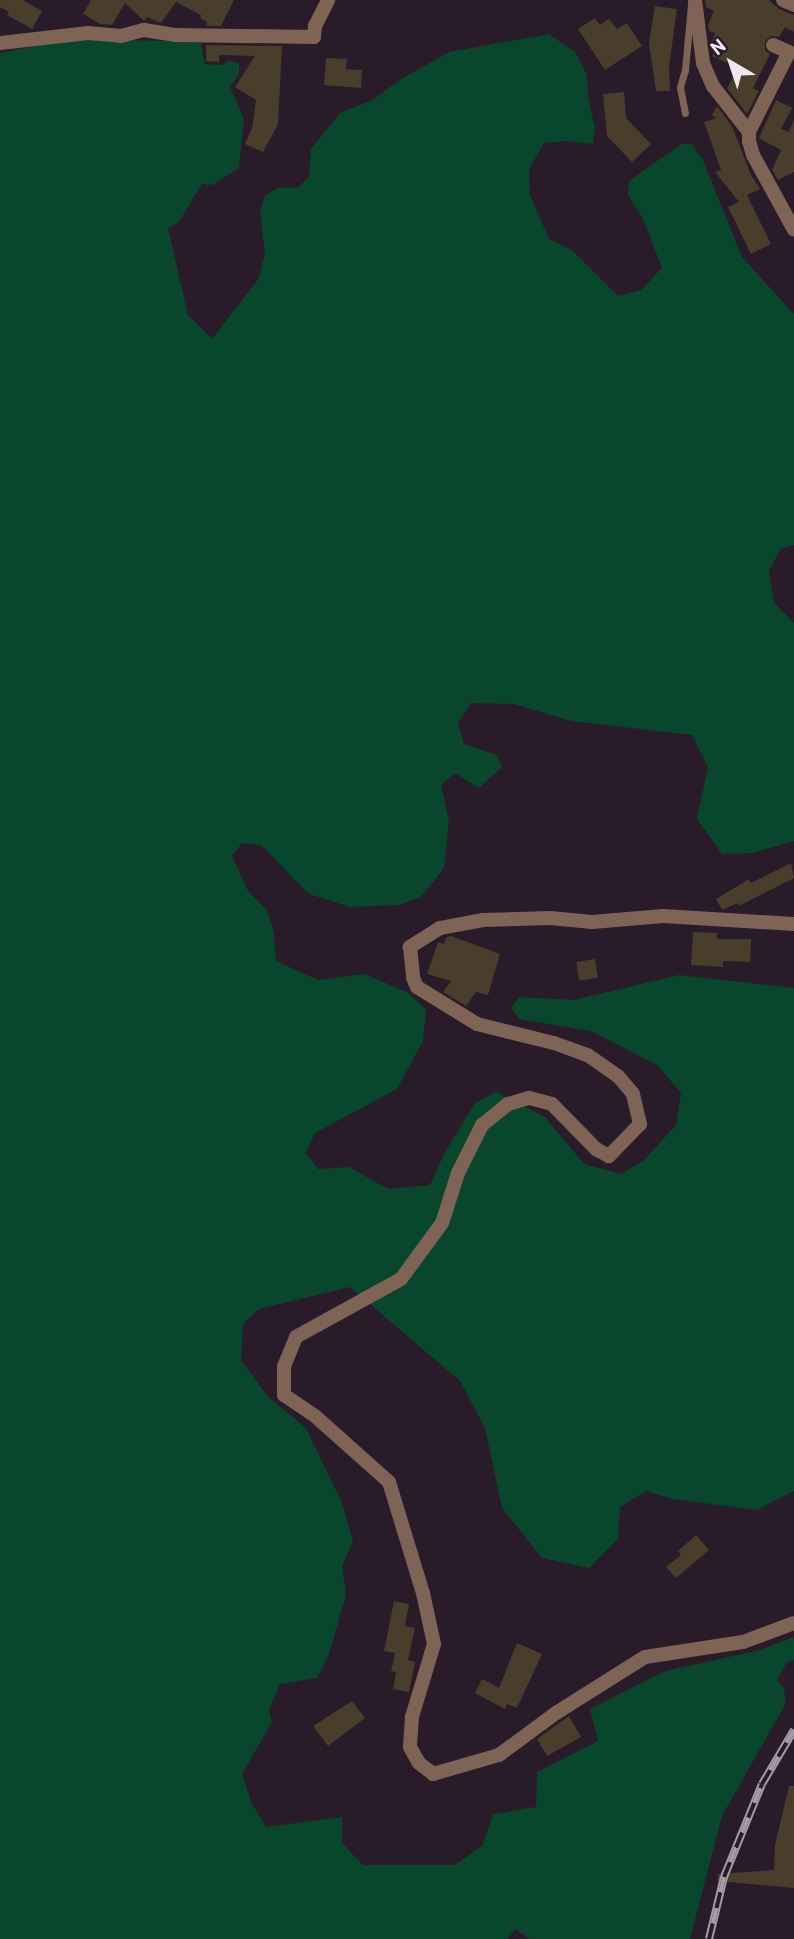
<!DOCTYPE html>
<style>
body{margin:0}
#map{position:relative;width:794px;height:1939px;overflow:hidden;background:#291b29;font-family:Barlow,sans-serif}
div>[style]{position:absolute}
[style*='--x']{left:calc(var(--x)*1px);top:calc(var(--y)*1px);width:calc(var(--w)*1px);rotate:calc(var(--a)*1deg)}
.green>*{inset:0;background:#08462d}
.building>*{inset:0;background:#493d2b;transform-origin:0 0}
.lane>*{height:7px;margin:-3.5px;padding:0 3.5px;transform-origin:3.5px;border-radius:3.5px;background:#7f6354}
.street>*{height:14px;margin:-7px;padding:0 7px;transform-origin:7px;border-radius:7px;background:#7f6354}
.rail>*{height:8px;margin-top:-4px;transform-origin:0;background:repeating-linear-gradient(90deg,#291b29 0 16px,#a69ba6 0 32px);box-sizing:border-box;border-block:2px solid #a69ba6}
span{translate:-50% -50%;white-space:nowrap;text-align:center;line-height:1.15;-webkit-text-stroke:7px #291b29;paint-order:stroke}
.north{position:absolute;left:696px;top:28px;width:70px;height:70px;-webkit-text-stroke:5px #291b29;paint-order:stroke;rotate:321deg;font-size:19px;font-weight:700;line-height:28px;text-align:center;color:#f0e6ef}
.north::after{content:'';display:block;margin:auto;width:24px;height:32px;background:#f0e6ef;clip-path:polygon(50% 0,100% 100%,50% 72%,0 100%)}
</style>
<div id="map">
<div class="green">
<div style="clip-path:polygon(549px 34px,576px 53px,587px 75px,588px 96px,595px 129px,593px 144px,566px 141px,544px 143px,529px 169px,530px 195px,549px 239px,572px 250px,618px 296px,641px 290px,662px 268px,643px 219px,628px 195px,629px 181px,681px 144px,692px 144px,702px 158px,742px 257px,794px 314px,794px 545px,780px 549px,769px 572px,774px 603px,794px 623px,794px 841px,753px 853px,722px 854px,697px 819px,708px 767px,692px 735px,571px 721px,514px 704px,471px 703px,458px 723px,464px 744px,497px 755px,502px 767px,479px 788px,455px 773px,441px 785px,449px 821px,444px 868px,421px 897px,399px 905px,350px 907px,309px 894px,261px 845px,242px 843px,232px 856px,248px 891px,267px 910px,274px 932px,276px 961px,318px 980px,364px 974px,407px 992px,426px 1009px,423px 1041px,397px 1089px,315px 1133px,306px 1153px,318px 1169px,349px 1167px,388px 1189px,430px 1185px,445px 1152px,475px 1103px,496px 1092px,545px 1117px,584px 1164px,622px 1174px,644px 1160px,676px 1125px,681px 1093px,657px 1065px,591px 1031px,519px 1019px,511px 1008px,519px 997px,574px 1000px,679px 975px,794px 988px,794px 1491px,756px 1510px,673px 1499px,646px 1491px,620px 1507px,618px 1539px,589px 1568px,542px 1558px,502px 1508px,485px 1428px,460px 1381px,350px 1287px,259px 1309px,243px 1324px,241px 1360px,268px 1397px,306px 1428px,342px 1503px,353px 1541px,342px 1566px,346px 1595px,329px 1654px,317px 1678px,280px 1684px,269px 1710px,272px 1722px,242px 1774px,252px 1804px,266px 1827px,342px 1817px,342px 1843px,363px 1865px,455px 1865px,483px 1845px,493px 1814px,536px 1807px,537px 1772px,598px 1741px,590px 1709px,665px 1671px,760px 1650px,794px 1637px,794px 1660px,787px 1662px,777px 1680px,784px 1688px,786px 1703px,722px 1816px,690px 1939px,529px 1939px,516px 1929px,507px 1939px,0 1939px,0 53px,72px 39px,172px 41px,201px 43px,205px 64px,222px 65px,228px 60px,239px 63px,239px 74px,230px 87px,244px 119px,239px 168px,212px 185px,202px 184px,178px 223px,168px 228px,188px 315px,212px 339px,259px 278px,265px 254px,260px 213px,264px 197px,277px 188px,297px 188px,309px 177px,311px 149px,340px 113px,372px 100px,403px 78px,449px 52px)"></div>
</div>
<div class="building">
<div style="clip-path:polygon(0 0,23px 0,42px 11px,32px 29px,7px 15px,9px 12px,0 7px)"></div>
<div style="clip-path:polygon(91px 0,234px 0,221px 26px,207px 26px,207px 22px,200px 18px,201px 15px,176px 2px,161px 23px,147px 17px,144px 21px,125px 3px,112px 25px,100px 24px,83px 14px)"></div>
<div style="clip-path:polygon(705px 0,769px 0,779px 9px,794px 15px,794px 32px,785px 27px,779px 37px,771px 36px,765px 41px,765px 50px,770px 54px,753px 88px,759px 91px,747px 114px,727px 88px,739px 68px,712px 56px,718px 44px,712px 41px,715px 33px,709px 31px,708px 25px,714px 11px,706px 7px)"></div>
<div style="clip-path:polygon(655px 6px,677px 9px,669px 67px,670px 91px,656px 91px,649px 43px)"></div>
<div style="clip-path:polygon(595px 18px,600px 25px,609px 19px,617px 29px,627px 23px,642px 46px,605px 70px,578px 29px)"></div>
<div style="clip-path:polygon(206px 45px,282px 46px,278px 124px,263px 152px,245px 144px,252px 128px,256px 100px,235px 87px,255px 56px,219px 55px,219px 62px,206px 61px)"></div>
<div style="clip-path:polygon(326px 58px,347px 59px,346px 69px,362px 70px,361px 88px,324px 85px)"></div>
<div style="clip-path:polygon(624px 92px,626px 118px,651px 144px,632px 162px,607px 136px,603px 94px)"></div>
<div style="clip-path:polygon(776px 100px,792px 108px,781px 129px,789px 132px,794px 120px,794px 172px,778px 180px,772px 170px,781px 150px,759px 138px)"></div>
<div style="clip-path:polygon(717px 106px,732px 126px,751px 175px,760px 189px,747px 195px,771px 244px,751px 254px,728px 207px,739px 202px,715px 172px,721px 170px,704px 122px,716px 118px,712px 115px)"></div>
<div style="clip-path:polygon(791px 863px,794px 878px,739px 906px,738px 903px,722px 910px,716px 899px,749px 879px,751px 883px)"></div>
<div style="clip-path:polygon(693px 932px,717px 933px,717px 939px,751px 939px,750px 962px,723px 961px,723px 967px,691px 965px)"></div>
<div style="clip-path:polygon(451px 936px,500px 954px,488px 995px,476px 992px,466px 1006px,443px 992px,451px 981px,427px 974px,438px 942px,444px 944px,447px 937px)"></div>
<div style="left:595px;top:959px;width:19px;height:19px;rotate:81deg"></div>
<div style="clip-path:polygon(696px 1535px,709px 1550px,676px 1578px,666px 1567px,681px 1555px,678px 1551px)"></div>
<div style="clip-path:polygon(394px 1601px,409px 1604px,405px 1626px,415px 1628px,408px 1660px,415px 1662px,409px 1692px,393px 1689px,396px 1672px,391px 1671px,395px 1653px,384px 1651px)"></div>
<div style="clip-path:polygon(517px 1643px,542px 1654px,517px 1708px,507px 1704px,505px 1709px,475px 1693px,482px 1679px,499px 1688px)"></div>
<div style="clip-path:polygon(352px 1701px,365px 1718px,328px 1746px,313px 1726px)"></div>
<div style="clip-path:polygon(569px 1716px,581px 1737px,547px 1756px,537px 1739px)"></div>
<div style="clip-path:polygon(789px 1786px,794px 1786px,794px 1888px,718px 1881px,718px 1874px,774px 1870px,775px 1845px)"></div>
</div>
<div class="lane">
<div style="--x:685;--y:113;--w:26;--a:-101"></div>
<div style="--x:680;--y:87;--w:18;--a:-74"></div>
<div style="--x:685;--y:70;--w:66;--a:-84.8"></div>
</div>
<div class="street">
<div style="--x:695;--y:0;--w:64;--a:82.8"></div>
<div style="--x:703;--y:63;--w:25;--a:67"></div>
<div style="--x:713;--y:86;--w:58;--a:52"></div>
<div style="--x:783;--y:0;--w:12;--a:24"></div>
<div style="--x:0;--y:43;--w:89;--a:-6.5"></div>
<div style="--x:88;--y:33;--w:33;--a:5"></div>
<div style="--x:121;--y:36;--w:24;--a:-15"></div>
<div style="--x:144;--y:30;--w:31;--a:9"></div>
<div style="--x:175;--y:35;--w:139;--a:0.8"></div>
<div style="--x:314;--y:37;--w:11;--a:-85"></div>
<div style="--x:315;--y:26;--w:29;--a:-63"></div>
<div style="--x:773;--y:45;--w:17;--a:24"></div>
<div style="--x:789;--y:52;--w:89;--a:116.6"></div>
<div style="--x:749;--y:132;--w:9;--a:90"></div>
<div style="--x:749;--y:141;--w:15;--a:74"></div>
<div style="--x:753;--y:155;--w:85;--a:61.3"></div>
<div style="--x:794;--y:924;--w:131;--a:-176.5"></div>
<div style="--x:663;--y:916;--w:71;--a:175.2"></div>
<div style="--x:592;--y:922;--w:42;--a:-174.6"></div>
<div style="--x:550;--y:918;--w:67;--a:178.3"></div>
<div style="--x:483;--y:920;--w:44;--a:169.5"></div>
<div style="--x:440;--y:928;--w:36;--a:148"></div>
<div style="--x:410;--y:947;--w:31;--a:84"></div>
<div style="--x:413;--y:978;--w:10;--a:66"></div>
<div style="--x:417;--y:987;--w:70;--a:31.7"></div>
<div style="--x:477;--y:1024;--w:79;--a:13.9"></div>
<div style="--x:554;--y:1043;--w:37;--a:20"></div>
<div style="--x:589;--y:1056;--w:35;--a:35"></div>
<div style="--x:618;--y:1076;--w:23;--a:50"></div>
<div style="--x:633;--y:1094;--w:31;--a:77"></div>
<div style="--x:640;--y:1124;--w:45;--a:134.1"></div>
<div style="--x:609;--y:1156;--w:15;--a:-152"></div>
<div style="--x:596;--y:1149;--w:63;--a:-134.4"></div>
<div style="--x:552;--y:1104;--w:24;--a:-165"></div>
<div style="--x:529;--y:1098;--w:22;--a:164"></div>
<div style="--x:508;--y:1104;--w:33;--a:141"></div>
<div style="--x:482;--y:1125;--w:54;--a:116.6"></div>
<div style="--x:458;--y:1173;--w:52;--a:107.7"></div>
<div style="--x:442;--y:1223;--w:69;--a:126.2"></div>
<div style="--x:401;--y:1279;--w:120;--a:151.1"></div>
<div style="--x:296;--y:1337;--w:31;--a:112"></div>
<div style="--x:284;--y:1366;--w:29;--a:90"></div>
<div style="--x:284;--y:1395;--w:37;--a:34"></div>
<div style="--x:315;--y:1416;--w:99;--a:41.7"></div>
<div style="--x:389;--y:1482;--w:116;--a:73"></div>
<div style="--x:423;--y:1593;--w:52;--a:77.8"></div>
<div style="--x:434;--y:1644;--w:76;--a:106.8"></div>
<div style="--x:412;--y:1717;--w:30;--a:94"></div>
<div style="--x:410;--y:1747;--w:18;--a:61"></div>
<div style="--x:419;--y:1763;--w:18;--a:38"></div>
<div style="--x:433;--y:1774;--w:69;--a:-16.1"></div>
<div style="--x:499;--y:1755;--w:71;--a:-36.4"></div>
<div style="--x:556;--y:1713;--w:105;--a:-32.2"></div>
<div style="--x:645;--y:1657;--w:99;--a:-8.7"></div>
<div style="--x:743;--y:1642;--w:54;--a:-20.4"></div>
</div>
<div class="rail">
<div style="--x:709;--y:1939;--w:64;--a:-76.4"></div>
<div style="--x:724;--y:1877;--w:100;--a:-67.8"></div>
<div style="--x:762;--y:1784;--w:63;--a:-59.3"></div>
</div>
<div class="north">N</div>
</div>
